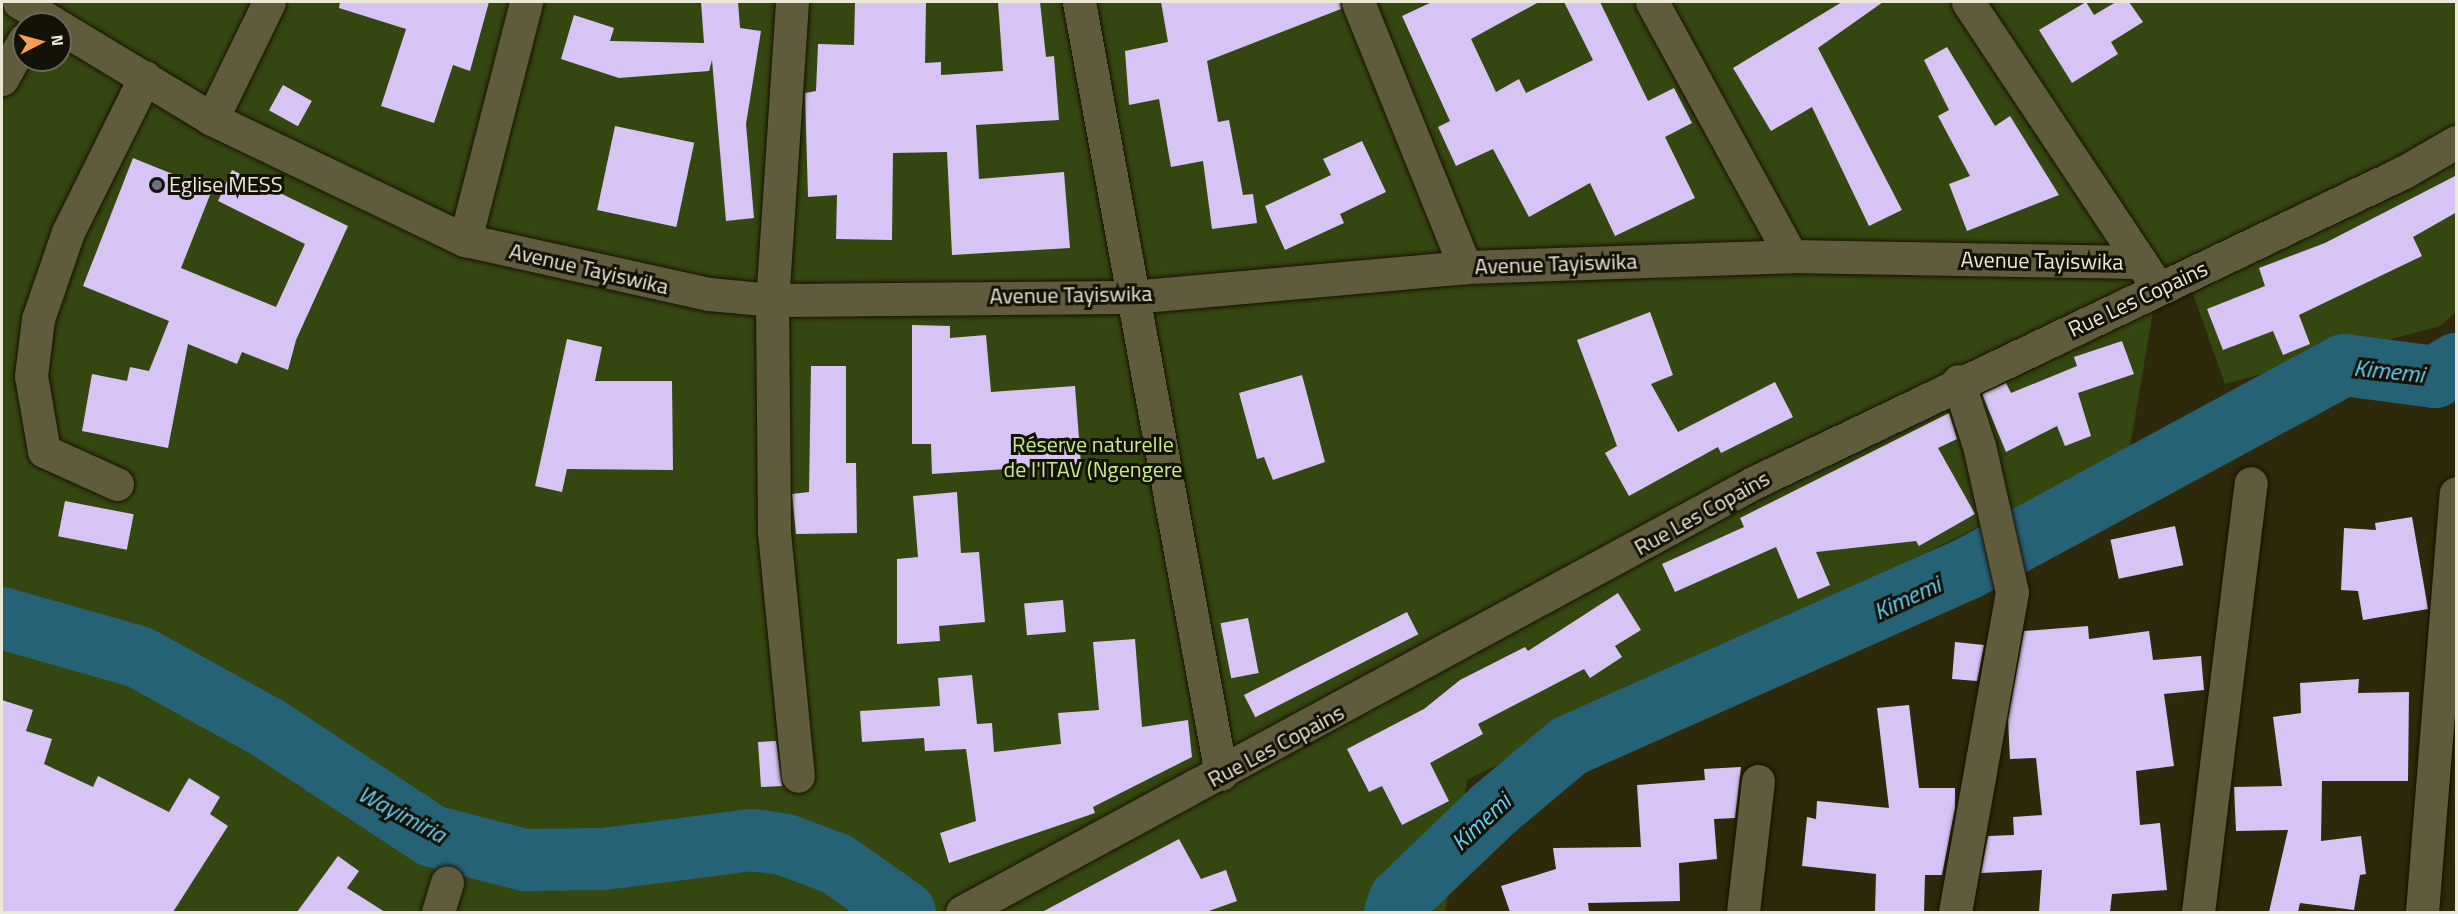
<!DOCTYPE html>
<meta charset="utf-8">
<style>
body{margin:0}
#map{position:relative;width:2458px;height:914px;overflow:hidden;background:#2f290c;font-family:"Titillium Web",sans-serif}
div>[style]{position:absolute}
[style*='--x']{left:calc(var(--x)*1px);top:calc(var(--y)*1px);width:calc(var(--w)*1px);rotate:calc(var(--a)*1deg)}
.green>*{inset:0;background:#354710}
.river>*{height:62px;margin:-31px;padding:0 31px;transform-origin:31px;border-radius:31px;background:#266275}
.building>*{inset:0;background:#d7c4f4;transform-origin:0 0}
.roads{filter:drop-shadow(0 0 2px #171100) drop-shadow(0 0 2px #171100)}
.minor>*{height:33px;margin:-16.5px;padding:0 16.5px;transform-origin:16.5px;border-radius:16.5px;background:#615b3e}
.dots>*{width:16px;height:16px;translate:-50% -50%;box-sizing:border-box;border:3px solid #141106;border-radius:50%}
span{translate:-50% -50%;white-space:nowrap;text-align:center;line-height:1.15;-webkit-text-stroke:6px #141106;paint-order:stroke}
.poi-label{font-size:22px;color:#ebe8d7}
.left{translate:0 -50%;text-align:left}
.street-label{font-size:22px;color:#ebe8d7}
.park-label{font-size:22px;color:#c6ed81}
.water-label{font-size:24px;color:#61d3f7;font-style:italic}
.frame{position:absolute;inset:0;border:3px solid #ebe8d7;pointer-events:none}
.north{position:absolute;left:12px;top:12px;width:60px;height:60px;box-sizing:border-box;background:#141106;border:2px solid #6a675a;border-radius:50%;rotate:84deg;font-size:16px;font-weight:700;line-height:24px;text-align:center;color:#ebe8d7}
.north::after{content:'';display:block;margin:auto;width:21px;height:27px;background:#fb9e50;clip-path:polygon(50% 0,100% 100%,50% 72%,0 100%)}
</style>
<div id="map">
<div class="green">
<div style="clip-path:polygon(evenodd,2px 2px,2456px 2px,2456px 312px,2440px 326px,2225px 384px,2181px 260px,2160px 271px,2129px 452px,1467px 780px,1445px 912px,2px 912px,2px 2px,24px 24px,60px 24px,60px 60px,24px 60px,24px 24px)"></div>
</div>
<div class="river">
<div style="--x:2;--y:618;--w:142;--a:15.9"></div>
<div style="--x:139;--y:657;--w:147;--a:28.8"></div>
<div style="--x:268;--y:728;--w:196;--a:33.4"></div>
<div style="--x:432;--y:836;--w:96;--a:14.5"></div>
<div style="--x:525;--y:860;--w:79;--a:-0.7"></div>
<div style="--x:604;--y:859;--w:149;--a:-7.3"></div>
<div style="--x:752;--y:840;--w:34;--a:8"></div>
<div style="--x:786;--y:845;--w:54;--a:20.4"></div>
<div style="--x:837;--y:864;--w:83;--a:35.2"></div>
<div style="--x:1395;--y:912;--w:14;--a:-69"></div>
<div style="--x:1400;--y:899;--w:130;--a:-43.8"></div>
<div style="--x:1494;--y:809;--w:98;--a:-40"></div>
<div style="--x:1569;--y:746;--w:433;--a:-24"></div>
<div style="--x:1965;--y:570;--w:431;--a:-28.4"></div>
<div style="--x:2344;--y:365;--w:92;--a:7.5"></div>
<div style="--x:2435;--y:377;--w:25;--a:-32"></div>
</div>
<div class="building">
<div style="clip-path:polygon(340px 2px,489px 2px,470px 71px,453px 65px,434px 123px,381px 106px,406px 29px,339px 8px)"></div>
<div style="clip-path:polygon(701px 2px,738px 2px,740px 28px,761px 31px,746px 124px,754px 218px,726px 221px,712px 60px,709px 71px,619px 78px,561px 59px,574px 15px,614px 28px,610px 41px,704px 43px)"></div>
<div style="clip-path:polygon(855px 2px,926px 2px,925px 63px,941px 62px,941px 75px,1003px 71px,998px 2px,1040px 2px,1046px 57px,1054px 56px,1059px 120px,976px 125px,979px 179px,1064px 172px,1070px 248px,952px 255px,947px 152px,893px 153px,892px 240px,836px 239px,837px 195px,808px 197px,805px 93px,816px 91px,818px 44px,854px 45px)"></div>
<div style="clip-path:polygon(1161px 2px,1340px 2px,1341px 9px,1207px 61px,1218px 122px,1229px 120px,1243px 195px,1253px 194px,1257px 223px,1212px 229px,1203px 161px,1171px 167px,1159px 99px,1129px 105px,1125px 51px,1168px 42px)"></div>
<div style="clip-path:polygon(1432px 2px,1539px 2px,1471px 39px,1496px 92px,1519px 79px,1526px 93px,1593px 60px,1564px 2px,1600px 2px,1648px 101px,1674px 88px,1692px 123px,1665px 137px,1695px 198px,1615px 236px,1590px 183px,1529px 217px,1493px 149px,1456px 166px,1438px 127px,1450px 121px,1402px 16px)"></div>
<div style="clip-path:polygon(1842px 2px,1883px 2px,1818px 48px,1902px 210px,1869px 226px,1812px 107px,1771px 131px,1733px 68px)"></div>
<div style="clip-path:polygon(2086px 2px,2094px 15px,2116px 2px,2129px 2px,2143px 22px,2111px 42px,2118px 54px,2072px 83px,2039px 30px)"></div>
<div style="clip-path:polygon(1947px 47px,1995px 126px,2010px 116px,2059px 195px,1967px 231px,1949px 184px,1970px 176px,1938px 116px,1949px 110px,1924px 60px)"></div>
<div style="left:283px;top:85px;width:33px;height:29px;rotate:29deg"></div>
<div style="left:615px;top:126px;width:81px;height:86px;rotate:12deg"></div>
<div style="clip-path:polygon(1362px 141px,1386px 192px,1340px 214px,1344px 223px,1285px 250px,1265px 206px,1331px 175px,1323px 159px)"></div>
<div style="clip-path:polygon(133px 158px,212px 190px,181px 268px,276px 307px,305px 244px,218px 201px,232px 170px,348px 226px,296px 340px,288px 370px,242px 352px,237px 364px,188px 344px,168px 448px,82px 431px,92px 374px,127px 381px,130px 367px,149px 371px,169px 321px,83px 286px)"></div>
<div style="clip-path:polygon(2457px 175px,2457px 212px,2413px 237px,2422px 256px,2299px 315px,2310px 344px,2283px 355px,2273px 331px,2223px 350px,2207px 309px,2265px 286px,2259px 268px,2325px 243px)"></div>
<div style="clip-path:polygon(1650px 312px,1673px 375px,1651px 384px,1678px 432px,1775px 382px,1793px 417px,1721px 453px,1718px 447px,1629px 496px,1605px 453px,1617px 446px,1577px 340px)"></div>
<div style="clip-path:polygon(912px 325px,950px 326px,950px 338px,986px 335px,991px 392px,1075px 386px,1081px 464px,932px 474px,931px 444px,912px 444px)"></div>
<div style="clip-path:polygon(567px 339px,602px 347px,595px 381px,672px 381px,673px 470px,567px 469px,562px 492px,535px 486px)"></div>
<div style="clip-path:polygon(2122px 341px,2134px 374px,2078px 393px,2091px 436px,2065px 446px,2057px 426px,2006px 452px,1982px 394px,2006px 383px,2011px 393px,2077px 366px,2074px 357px)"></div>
<div style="clip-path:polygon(811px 366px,846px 366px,846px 463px,856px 463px,857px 533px,796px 534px,792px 494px,809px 492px)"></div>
<div style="clip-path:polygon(1302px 375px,1325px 462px,1273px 480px,1264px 457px,1257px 459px,1239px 393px)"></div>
<div style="clip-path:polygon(1949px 413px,1957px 439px,1938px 448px,1975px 514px,1919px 546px,1916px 541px,1816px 552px,1830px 585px,1798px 599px,1776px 547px,1675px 592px,1662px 564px,1744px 527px,1740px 518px)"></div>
<div style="clip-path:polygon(957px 492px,961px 553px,979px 552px,985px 622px,939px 626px,940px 641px,897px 644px,897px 559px,918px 557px,913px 496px)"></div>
<div style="left:65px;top:501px;width:70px;height:36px;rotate:11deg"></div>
<div style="clip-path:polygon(2412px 517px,2428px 609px,2363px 620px,2358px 591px,2341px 590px,2344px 528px,2376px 530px,2375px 523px)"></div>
<div style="left:2175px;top:526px;width:40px;height:66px;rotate:78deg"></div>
<div style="clip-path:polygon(1618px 593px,1641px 630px,1615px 646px,1622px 657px,1590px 678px,1584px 669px,1478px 724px,1483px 734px,1430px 763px,1449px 801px,1402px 825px,1382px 786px,1369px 792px,1347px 749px,1424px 709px,1460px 680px,1525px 647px,1528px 651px)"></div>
<div style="left:1063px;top:600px;width:32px;height:39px;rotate:85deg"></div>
<div style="left:1407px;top:612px;width:25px;height:183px;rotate:63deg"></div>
<div style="left:1248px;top:618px;width:56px;height:28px;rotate:79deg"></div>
<div style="clip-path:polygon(2088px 626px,2089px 639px,2149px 631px,2153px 660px,2201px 656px,2204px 690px,2164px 694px,2174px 766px,2136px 771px,2140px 825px,2160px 823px,2167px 890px,2112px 894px,2110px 912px,2039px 912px,2042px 870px,1981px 873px,1988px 836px,2014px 835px,2013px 817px,2042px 815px,2036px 758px,2010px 759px,2008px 720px,2024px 631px)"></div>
<div style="clip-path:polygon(1135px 639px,1142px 727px,1188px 720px,1192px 757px,1093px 807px,1095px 813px,949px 863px,940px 833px,976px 821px,966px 749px,925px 751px,924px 738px,862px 742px,860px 711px,940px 706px,938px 678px,972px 675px,977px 724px,992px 723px,994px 752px,1061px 744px,1058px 713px,1099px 710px,1093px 642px)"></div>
<div style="clip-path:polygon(1955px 642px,1984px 645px,1977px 681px,1952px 679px)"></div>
<div style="clip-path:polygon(2359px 679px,2358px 693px,2409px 692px,2408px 781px,2322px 781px,2321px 841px,2361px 836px,2366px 874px,2360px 875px,2354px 910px,2300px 903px,2298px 912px,2269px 912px,2288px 830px,2236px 831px,2234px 787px,2282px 786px,2273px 717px,2301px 713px,2300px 683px)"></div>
<div style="clip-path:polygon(2px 700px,33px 710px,26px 731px,52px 739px,44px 764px,93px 787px,98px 776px,169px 812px,189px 778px,220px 797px,210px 814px,228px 826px,173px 912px,2px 912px)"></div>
<div style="clip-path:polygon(1909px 705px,1919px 788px,1955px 788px,1955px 808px,1942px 875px,1925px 875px,1924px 912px,1875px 912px,1876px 874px,1802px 866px,1807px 817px,1816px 819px,1817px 801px,1889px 808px,1877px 708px)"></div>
<div style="clip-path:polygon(776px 741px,782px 786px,761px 787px,758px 742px)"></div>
<div style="clip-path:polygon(1741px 767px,1735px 818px,1714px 819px,1717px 859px,1679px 863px,1680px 901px,1588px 903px,1589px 912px,1510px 912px,1501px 886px,1556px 869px,1553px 848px,1641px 847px,1637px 785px,1705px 780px,1704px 769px)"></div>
<div style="clip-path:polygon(1179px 839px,1201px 879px,1226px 870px,1237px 901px,1206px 912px,1042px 912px)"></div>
<div style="clip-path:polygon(338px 856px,359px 871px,347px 888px,385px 912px,297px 912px)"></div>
</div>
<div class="roads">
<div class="minor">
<div style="--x:19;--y:2;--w:42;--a:31.4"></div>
<div style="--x:792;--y:2;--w:299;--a:93.8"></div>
<div style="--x:772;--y:300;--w:232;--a:89.5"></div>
<div style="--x:774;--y:532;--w:245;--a:84.4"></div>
<div style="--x:1079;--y:2;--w:785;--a:79.58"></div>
<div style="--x:1358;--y:2;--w:286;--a:68"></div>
<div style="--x:1652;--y:2;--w:290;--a:61.3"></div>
<div style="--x:1968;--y:2;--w:330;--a:56.4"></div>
<div style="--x:60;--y:27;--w:178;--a:31.2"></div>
<div style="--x:212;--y:119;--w:280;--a:25.6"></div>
<div style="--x:465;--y:240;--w:250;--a:12.5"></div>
<div style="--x:709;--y:294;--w:63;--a:5.4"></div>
<div style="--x:772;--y:300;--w:359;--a:-0.5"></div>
<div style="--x:1131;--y:297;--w:335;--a:-5.1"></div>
<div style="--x:1465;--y:267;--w:326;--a:-1.9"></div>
<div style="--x:1791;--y:256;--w:350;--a:1"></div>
<div style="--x:2;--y:79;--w:45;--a:-60.6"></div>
<div style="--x:212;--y:119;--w:130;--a:-64"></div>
<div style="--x:465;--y:240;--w:246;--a:-75.6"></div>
<div style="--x:117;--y:484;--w:80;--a:-155.7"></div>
<div style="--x:44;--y:451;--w:76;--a:-99.8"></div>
<div style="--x:31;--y:376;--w:57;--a:-83"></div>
<div style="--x:38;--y:319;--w:92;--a:-71"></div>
<div style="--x:68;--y:232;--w:173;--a:-63.6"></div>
<div style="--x:438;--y:912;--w:31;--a:-73"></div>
<div style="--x:962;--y:912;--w:900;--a:-28.47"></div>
<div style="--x:1753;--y:483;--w:721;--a:-25.54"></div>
<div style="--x:2404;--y:172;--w:60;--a:-30"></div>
<div style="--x:1743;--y:912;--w:132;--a:-83.5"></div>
<div style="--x:1955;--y:912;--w:325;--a:-79.9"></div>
<div style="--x:2012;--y:592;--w:150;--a:-102.7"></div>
<div style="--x:1979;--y:446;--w:68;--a:-107.9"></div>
<div style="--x:2198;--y:912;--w:432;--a:-83"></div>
<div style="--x:2422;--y:912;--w:420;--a:-85.4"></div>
</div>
</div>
<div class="dots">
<div style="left:157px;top:185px;background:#6b7280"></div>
</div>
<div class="poi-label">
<span class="left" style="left:169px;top:185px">Eglise MESS</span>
</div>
<div class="street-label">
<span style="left:2042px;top:261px;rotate:1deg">Avenue Tayiswika</span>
<span style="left:1556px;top:264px;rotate:-2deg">Avenue Tayiswika</span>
<span style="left:589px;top:269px;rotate:13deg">Avenue Tayiswika</span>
<span style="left:1071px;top:295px;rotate:-1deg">Avenue Tayiswika</span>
<span style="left:2138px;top:299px;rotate:-25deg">Rue Les Copains</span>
<span style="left:1702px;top:513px;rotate:-29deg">Rue Les Copains</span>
<span style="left:1276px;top:746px;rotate:-28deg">Rue Les Copains</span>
</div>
<div class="park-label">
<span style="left:1093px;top:457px">Réserve naturelle<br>de l'ITAV (Ngengere</span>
</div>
<div class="water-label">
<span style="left:2389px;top:371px;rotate:6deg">Kimemi</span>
<span style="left:1907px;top:598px;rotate:-25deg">Kimemi</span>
<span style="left:402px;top:814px;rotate:28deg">Wayimiria</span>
<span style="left:1481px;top:822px;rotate:-43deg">Kimemi</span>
</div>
<div class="frame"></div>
<div class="north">N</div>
</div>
